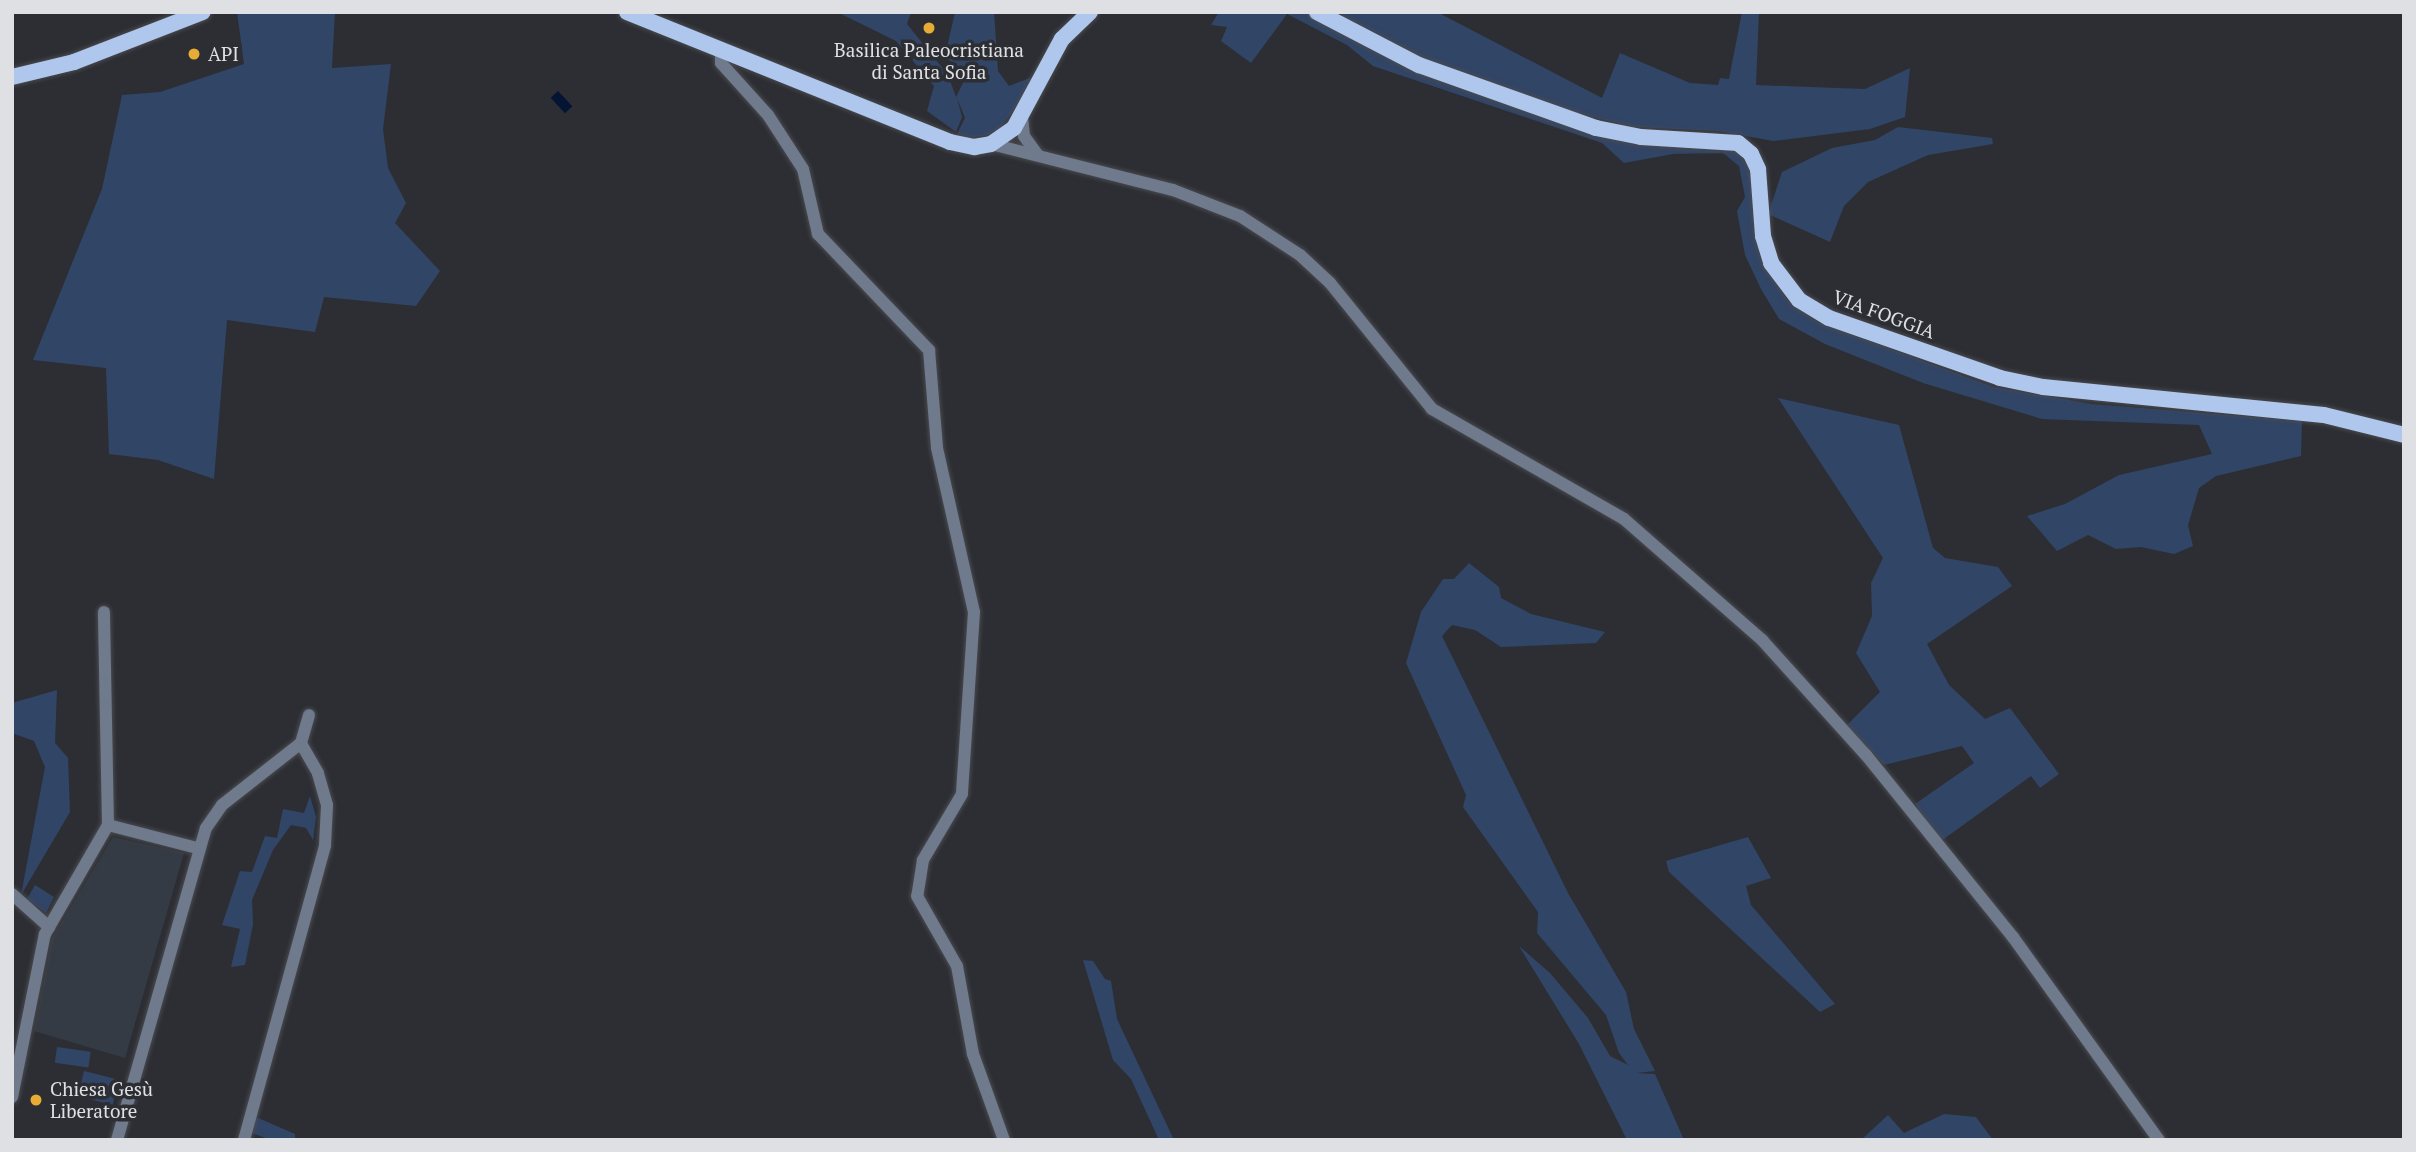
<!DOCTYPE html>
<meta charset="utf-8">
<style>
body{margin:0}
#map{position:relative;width:2416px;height:1152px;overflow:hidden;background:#2c2e33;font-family:"PT Serif",serif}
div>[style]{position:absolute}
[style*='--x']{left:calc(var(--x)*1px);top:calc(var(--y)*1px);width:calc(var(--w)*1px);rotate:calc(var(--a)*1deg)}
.built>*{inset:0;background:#353b44}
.green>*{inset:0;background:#314567;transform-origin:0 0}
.water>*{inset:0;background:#031435;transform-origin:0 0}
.roads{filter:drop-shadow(0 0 2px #494a4f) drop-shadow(0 0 2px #494a4f)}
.minor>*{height:12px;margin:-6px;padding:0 6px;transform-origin:6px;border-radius:6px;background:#6f7a8d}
.major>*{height:16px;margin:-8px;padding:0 8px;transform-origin:8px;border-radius:8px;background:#afc7ed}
.dots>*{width:19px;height:19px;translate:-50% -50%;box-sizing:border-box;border:4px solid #2c2e33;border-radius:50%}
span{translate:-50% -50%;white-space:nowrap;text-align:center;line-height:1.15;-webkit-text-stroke:7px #2c2e33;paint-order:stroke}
.poi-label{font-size:19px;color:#dfe0e3}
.left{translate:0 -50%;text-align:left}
.street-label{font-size:19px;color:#dfe0e3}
.frame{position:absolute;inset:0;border:14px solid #dfe0e3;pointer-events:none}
</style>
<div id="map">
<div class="built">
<div style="clip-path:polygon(113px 837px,184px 853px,125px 1058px,34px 1031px,52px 939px)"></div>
</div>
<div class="green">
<div style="clip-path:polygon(237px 12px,335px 12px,332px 68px,391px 64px,383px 129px,388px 168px,406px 203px,395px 223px,440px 271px,416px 306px,324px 297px,315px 332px,227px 320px,214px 479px,158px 460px,109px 454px,106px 368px,33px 360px,102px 189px,122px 95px,160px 92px,244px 64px)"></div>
<div style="clip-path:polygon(837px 12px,911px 12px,907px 24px,948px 75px,956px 97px,966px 77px,945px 56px,955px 12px,994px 12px,998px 71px,1009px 86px,1032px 77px,1024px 98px,995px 134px,969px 138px,957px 134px,965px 118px,957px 98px,962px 117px,956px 132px,927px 111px,934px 86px,896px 41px)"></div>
<div style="clip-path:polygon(1219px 12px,1306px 12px,1406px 67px,1559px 122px,1737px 152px,1749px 164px,1760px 257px,1788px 301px,1817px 322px,1994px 387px,2092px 404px,2302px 421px,2301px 456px,2216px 476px,2199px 488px,2188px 525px,2193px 546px,2174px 554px,2141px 547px,2116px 549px,2088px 535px,2057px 551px,2027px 516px,2065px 504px,2119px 475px,2212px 454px,2199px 425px,2042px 419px,1923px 383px,1825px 344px,1779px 319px,1761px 289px,1745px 255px,1737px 211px,1745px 197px,1739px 166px,1723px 153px,1673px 154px,1624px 163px,1602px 143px,1373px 66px,1347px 45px,1287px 14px,1251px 63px,1221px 41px,1227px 27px,1211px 25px)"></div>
<div style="clip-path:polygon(1344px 12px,1437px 12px,1602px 98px,1620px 53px,1690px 83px,1718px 85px,1720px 78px,1729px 79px,1742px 12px,1759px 12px,1756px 85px,1865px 89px,1910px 68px,1905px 117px,1870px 129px,1773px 141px,1719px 131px,1633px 127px,1577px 113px,1405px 53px,1341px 18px)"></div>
<div style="clip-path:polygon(1898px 127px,1992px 138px,1993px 144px,1928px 155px,1868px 182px,1844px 206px,1830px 242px,1768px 214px,1782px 172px,1832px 148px,1875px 140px)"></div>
<div style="clip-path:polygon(1778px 398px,1899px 425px,1933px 548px,1945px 558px,1998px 567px,2012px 586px,1927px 644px,1949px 685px,1985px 719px,2010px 708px,2059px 774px,2040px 788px,2031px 776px,1941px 841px,1915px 804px,1974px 763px,1962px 746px,1884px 765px,1847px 725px,1880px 692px,1856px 653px,1872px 616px,1871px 583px,1883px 558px)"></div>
<div style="clip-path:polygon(1469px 563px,1499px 587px,1501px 598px,1531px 614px,1605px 632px,1596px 643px,1501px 647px,1475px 630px,1452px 625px,1442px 636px,1568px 893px,1626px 992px,1634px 1029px,1655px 1071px,1636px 1073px,1655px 1074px,1684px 1140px,1627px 1140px,1579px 1044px,1519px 946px,1550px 973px,1588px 1018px,1610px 1056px,1628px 1065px,1619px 1053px,1606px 1015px,1537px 933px,1538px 912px,1463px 807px,1466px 795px,1406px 663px,1421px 612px,1443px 579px,1454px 579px)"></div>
<div style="clip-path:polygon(57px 690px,55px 743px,68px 758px,70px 812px,21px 895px,45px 767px,34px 741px,12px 733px,12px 703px)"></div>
<div style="clip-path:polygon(310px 796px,316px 817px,313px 840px,306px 828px,291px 825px,273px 850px,252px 900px,253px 924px,245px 965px,231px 967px,240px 929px,222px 925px,240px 871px,252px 872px,265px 836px,277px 838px,283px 809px,304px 813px)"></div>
<div style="clip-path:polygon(1748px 837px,1771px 878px,1746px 886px,1751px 905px,1835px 1004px,1820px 1012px,1669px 872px,1666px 861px)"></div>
<div style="clip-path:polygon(35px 885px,54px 897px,46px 913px,27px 899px)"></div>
<div style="clip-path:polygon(1083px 960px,1093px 961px,1105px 979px,1111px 981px,1117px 1019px,1174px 1140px,1159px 1140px,1131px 1079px,1113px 1060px)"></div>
<div style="left:57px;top:1047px;width:34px;height:16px;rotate:8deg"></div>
<div style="left:84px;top:1071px;width:36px;height:26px;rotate:14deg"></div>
<div style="clip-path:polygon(1944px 1114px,1976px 1117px,1993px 1140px,1861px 1140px,1888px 1115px,1904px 1133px)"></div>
<div style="clip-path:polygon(256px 1117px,295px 1134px,295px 1140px,271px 1140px,252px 1133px)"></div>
</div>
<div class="water">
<div style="left:558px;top:91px;width:21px;height:10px;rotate:47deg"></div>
</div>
<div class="roads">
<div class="minor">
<div style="--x:721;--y:50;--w:13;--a:90"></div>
<div style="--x:721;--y:63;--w:70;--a:47.9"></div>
<div style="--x:768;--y:115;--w:64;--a:57.1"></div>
<div style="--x:803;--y:169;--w:67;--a:77"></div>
<div style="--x:818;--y:234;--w:161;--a:46.3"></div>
<div style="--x:929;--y:350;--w:98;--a:85.3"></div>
<div style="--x:937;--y:448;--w:168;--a:77.3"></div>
<div style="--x:974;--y:612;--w:182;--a:93.8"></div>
<div style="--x:962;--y:794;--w:77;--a:120.6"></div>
<div style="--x:923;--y:860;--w:36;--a:99"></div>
<div style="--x:917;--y:896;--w:81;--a:60.3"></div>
<div style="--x:957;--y:966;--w:89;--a:79.7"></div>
<div style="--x:973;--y:1054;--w:91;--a:70.2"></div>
<div style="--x:1022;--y:117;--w:19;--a:84"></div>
<div style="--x:1024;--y:136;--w:24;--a:54"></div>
<div style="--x:991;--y:144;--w:188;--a:14.2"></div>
<div style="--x:1173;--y:190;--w:72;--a:21.2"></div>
<div style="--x:1240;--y:216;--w:72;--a:33"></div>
<div style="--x:1300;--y:255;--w:41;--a:43"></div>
<div style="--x:1330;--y:283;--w:162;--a:51"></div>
<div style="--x:1432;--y:409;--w:221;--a:29.8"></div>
<div style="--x:1624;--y:519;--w:184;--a:41.2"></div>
<div style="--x:1762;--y:640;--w:155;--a:47.9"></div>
<div style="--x:1866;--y:755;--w:234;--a:51.1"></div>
<div style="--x:2013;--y:937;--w:250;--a:54.3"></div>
<div style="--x:301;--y:743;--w:29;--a:-74"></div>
<div style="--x:108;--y:825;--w:92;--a:14.5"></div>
<div style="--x:12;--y:894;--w:50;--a:41.7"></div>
<div style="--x:12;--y:1097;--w:166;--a:-78.6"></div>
<div style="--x:45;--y:934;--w:126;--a:-60"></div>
<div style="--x:108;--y:825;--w:213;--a:-91.1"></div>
<div style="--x:117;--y:1140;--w:324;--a:-74.1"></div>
<div style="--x:206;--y:828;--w:28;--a:-55"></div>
<div style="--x:222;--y:805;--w:100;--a:-38.1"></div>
<div style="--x:244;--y:1140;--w:306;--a:-74.6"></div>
<div style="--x:325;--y:845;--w:40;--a:-87.1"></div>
<div style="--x:327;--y:805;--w:33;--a:-106"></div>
<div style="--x:318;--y:773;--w:34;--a:-120"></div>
</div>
<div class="major">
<div style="--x:627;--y:12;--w:348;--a:21.9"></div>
<div style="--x:950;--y:142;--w:25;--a:12"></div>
<div style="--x:974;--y:147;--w:17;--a:-10"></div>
<div style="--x:991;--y:144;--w:28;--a:-35"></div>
<div style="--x:1014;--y:128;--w:101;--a:-61.7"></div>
<div style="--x:1062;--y:39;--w:39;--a:-44"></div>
<div style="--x:1317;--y:12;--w:115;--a:27.5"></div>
<div style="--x:1419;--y:65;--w:188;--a:19.6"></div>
<div style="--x:1596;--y:128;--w:46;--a:11.3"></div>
<div style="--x:1641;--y:137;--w:97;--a:3.5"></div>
<div style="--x:1738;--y:143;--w:17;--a:40"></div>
<div style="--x:1751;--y:154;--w:17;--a:65"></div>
<div style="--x:1758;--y:169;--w:67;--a:85.7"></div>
<div style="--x:1763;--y:236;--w:28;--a:73"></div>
<div style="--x:1771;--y:263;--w:46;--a:52.9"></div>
<div style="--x:1799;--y:300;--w:35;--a:31"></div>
<div style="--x:1829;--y:318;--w:181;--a:19.3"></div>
<div style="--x:2000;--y:378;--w:44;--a:11.8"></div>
<div style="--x:2043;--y:387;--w:282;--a:5.7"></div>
<div style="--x:2324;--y:415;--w:82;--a:14"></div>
<div style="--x:12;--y:77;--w:64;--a:-13.6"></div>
<div style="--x:74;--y:62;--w:138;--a:-21.2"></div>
</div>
</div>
<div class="dots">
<div style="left:929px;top:28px;background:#e7ac36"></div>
<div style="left:194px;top:54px;background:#e7ac36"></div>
<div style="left:36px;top:1100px;background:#e7ac36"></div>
</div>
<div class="poi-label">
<span style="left:929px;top:61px">Basilica Paleocristiana<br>di Santa Sofia</span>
<span class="left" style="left:208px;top:54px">API</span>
<span class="left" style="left:50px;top:1100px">Chiesa Gesù<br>Liberatore</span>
</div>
<div class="street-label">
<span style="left:1884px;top:314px;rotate:20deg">VIA FOGGIA</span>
</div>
<div class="frame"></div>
</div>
